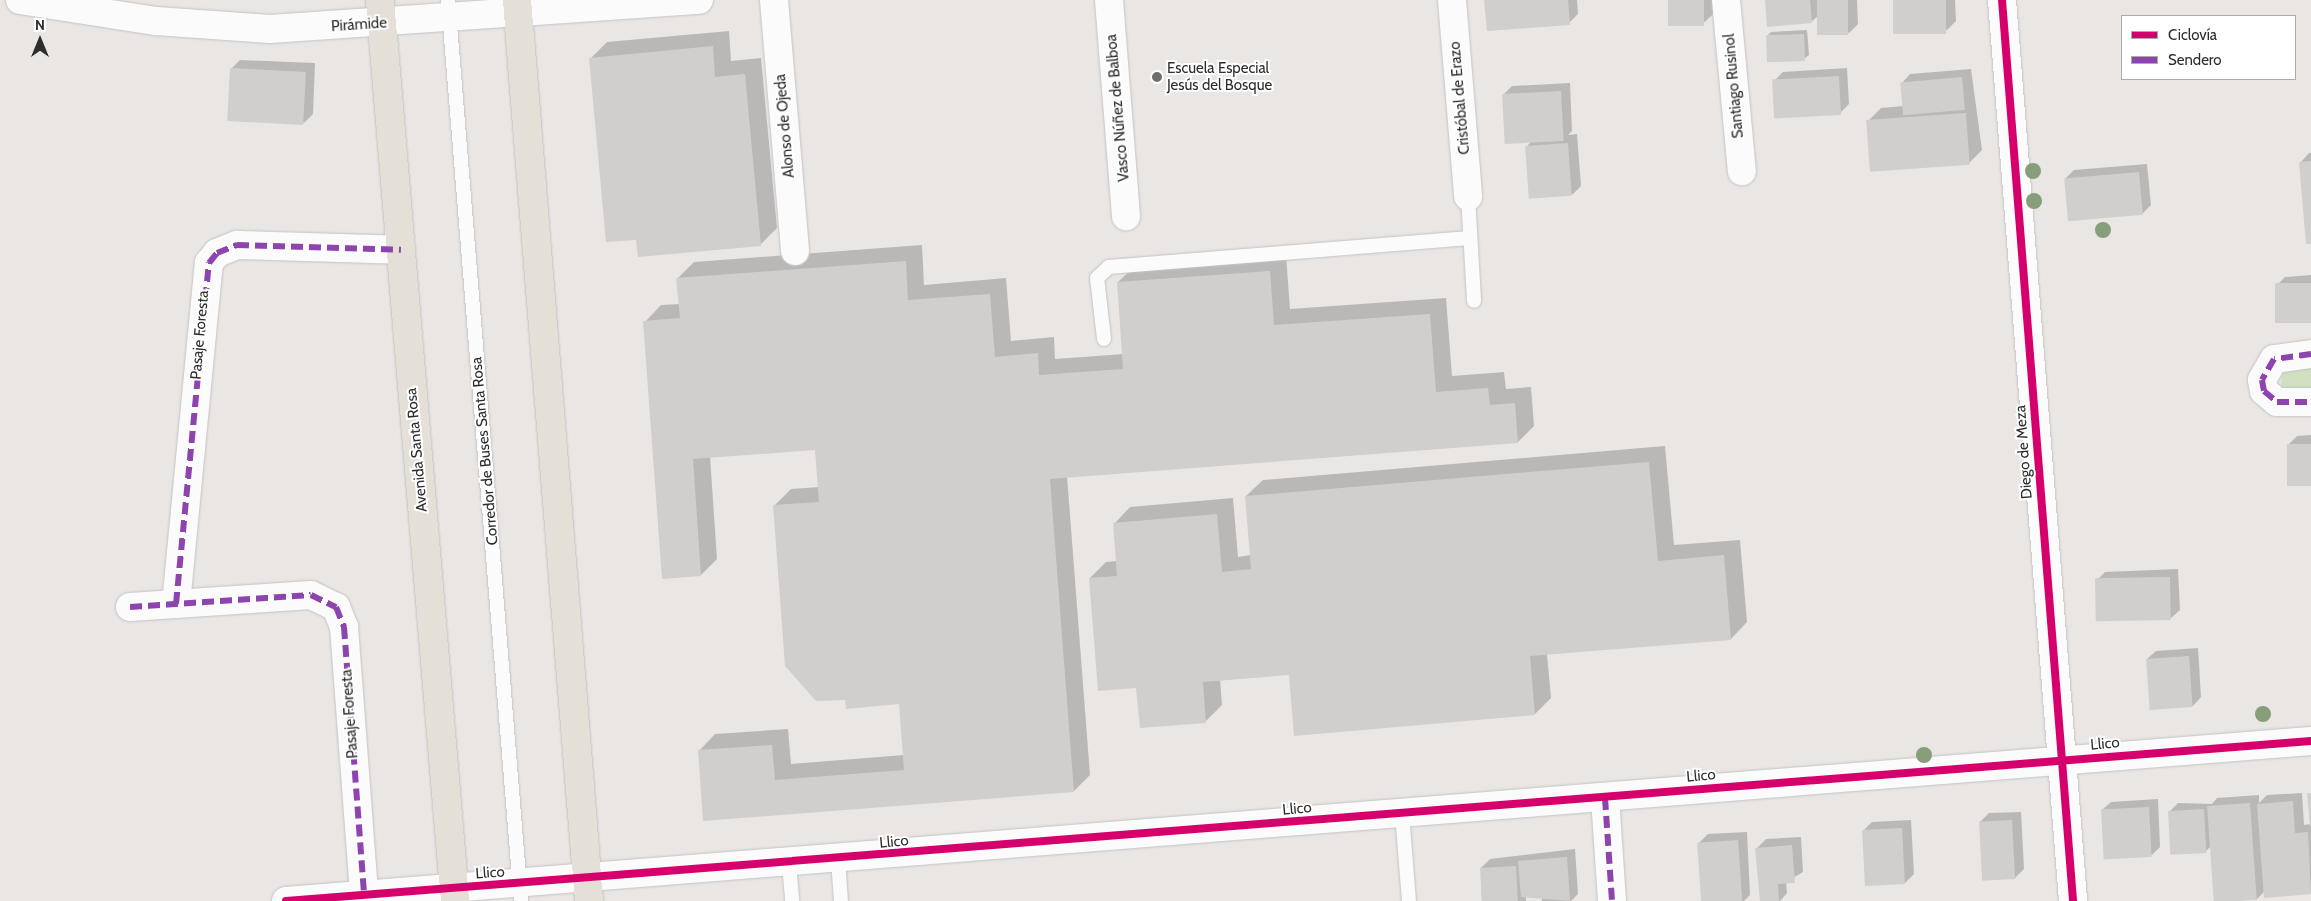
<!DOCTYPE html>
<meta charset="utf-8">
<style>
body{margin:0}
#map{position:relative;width:2311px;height:901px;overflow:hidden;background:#e9e6e4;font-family:Cabin,sans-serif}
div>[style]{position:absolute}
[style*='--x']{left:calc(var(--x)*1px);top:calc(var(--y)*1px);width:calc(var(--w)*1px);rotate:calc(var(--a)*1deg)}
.green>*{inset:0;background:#d1e0c1}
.shadow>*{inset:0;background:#0003}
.building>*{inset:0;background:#d1cfcd;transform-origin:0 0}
.roads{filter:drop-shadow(0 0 1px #c4c3c4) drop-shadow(0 0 1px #c4c3c4)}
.lane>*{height:14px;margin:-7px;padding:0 7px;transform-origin:7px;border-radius:7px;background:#fcfbfb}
.street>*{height:28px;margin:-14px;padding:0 14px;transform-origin:14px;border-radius:14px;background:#fcfbfb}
.secondary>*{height:28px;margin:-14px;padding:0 14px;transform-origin:14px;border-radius:14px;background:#fcfbfb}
.primary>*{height:28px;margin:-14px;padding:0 14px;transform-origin:14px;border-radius:14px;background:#e5e0d7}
.quiet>*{height:6px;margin-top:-3px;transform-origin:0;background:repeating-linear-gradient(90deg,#8e44ad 0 12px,transparent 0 18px)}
.cycleway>*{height:8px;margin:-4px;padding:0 4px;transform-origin:4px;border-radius:4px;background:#d6006c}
.trees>*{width:16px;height:16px;margin:-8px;border-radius:50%;background:#879e7a}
.dots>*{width:14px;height:14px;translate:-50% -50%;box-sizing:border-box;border:2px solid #fff;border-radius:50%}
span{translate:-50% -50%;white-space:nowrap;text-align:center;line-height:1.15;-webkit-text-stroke:4px #fff;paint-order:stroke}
.street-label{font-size:15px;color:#2d2d2d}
.poi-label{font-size:15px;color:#2d2d2d}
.left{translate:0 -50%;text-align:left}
.legend{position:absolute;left:2121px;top:15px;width:175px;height:65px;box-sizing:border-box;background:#fff;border:1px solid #ababab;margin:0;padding:6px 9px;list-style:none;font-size:15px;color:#2d2d2d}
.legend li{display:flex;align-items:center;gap:10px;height:25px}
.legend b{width:25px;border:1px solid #ababab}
.north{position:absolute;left:15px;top:15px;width:50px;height:50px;-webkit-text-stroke:4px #fff;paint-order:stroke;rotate:0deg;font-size:14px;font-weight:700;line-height:20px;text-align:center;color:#2d2d2d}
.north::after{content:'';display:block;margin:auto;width:18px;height:22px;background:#2d2d2d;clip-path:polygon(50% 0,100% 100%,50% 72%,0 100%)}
</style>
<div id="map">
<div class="green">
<div style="clip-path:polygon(2311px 366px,2311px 391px,2281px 389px,2282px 371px)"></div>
</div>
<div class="shadow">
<div style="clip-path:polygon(1485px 0,1577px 0,1578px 14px,1569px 23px)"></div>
<div style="clip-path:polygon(1669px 0,1713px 0,1714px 13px,1705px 22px)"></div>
<div style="clip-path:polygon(1766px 0,1857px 0,1858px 24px,1849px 33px,1819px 15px,1811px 22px)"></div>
<div style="clip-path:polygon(1894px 0,1955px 0,1956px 21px,1947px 30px)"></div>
<div style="clip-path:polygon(1807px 30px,1809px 55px,1804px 59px,1767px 36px,1771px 32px)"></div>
<div style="clip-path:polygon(729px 31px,731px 61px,761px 58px,777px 228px,760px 245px,637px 238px,590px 59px,607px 42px)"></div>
<div style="clip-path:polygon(240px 60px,315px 63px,313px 114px,304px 123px,231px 69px)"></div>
<div style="clip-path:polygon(1847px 68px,1849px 104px,1840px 113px,1774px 81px,1783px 72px)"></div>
<div style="clip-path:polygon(1971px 69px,1982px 150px,1969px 163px,1868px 121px,1881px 108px,1904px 106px,1902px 83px,1910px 74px)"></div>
<div style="clip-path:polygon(1570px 83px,1572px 131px,1568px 135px,1577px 134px,1581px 186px,1572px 195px,1526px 147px,1531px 142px,1503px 95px,1512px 86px)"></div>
<div style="clip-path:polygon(2309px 153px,2311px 153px,2311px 242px,2301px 162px)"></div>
<div style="clip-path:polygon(2147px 164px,2151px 205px,2142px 214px,2065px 179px,2074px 170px)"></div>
<div style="clip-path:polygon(922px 245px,924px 285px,1006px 278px,1011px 341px,1054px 337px,1055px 359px,1124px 354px,1118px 282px,1135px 266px,1286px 255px,1290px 309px,1446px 298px,1452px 376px,1504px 372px,1506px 389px,1531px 387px,1534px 426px,1518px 442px,1067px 476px,1090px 775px,1074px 791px,704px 819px,699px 751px,715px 734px,788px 729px,791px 764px,904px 755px,900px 703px,846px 698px,774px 506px,791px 489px,819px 487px,816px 448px,710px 456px,717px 559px,701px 575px,645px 322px,661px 305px,680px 304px,678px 278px,694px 262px)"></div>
<div style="clip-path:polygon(2311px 275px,2311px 322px,2276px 286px,2285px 277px)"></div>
<div style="clip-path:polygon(2311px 435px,2311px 485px,2288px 445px,2297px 436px)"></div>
<div style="clip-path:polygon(1665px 446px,1674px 545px,1740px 540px,1747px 622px,1731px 639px,1547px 654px,1551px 698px,1535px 714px,1290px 674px,1220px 679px,1222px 705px,1206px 721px,1090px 578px,1106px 562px,1117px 561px,1114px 524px,1130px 507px,1233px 498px,1238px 557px,1251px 555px,1246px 496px,1263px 480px)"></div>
<div style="clip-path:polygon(2178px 569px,2180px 610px,2171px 618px,2096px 581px,2105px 572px)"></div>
<div style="clip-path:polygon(2198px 648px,2201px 697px,2193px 706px,2147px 659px,2156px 651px)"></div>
<div style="clip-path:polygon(2311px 791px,2311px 893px,2265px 896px,2265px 891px,2257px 899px,2215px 901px,2211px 846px,2205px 852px,2169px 812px,2178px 803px,2212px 804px,2217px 798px,2259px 795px,2259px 803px,2267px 795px,2302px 793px,2304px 825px,2311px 824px)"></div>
<div style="clip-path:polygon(2158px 799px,2160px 847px,2152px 855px,2102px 810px,2111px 802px)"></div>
<div style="clip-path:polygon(2021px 812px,2024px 869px,2015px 878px,1980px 822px,1989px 813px)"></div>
<div style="clip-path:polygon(1911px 820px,1914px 874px,1905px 883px,1863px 831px,1872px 822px)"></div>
<div style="clip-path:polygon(1747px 832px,1750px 895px,1744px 901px,1702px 901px,1699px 843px,1708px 834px)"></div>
<div style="clip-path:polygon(1801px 837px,1803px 872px,1786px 882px,1787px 893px,1780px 901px,1761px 901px,1757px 848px,1766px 839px)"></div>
<div style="clip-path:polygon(1575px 849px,1578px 894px,1571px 901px,1542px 901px,1541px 894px,1526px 895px,1526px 901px,1482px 901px,1481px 868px,1490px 859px)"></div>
</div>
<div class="building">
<div style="clip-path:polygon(1484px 0,1568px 0,1570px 25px,1487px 31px)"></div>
<div style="left:1668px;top:0;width:36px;height:26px"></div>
<div style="clip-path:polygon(1765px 0,1810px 0,1812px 23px,1767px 27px)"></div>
<div style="left:1817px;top:0;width:31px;height:35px"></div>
<div style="left:1893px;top:0;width:53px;height:34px"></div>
<div style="left:1804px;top:34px;width:27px;height:38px;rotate:88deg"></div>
<div style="clip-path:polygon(713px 46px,715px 77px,745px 74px,761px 246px,638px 257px,636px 240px,606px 242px,589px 58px)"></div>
<div style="left:230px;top:68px;width:76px;height:53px;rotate:3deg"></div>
<div style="left:1839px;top:76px;width:39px;height:67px;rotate:87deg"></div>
<div style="left:1962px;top:77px;width:33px;height:62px;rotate:85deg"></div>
<div style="left:1561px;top:91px;width:50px;height:59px;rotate:87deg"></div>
<div style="left:1966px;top:113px;width:52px;height:100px;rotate:86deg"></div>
<div style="left:1568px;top:143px;width:53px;height:43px;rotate:86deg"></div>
<div style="clip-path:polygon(2311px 161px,2311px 244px,2306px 244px,2299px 162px)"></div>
<div style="left:2139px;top:172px;width:43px;height:75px;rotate:85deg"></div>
<div style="clip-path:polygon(906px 261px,908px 300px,990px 294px,995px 357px,1038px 353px,1039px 375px,1123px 369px,1117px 282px,1270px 271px,1274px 325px,1430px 314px,1436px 392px,1488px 388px,1490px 405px,1515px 403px,1518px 443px,1050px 479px,1074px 792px,703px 821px,698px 750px,772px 745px,775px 780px,904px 770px,899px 704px,846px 709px,845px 700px,816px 701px,785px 666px,773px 505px,819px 502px,815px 450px,693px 459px,701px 576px,662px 579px,643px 321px,680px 318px,676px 278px)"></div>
<div style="left:2311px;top:283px;width:40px;height:36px;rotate:90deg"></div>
<div style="left:2311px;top:444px;width:42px;height:24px;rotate:90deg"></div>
<div style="clip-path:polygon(1649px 462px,1658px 561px,1724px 555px,1731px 640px,1530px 656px,1535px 715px,1294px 736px,1289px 675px,1203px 682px,1206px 723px,1140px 728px,1136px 688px,1098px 691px,1089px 578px,1117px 576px,1113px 523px,1217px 514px,1222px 572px,1251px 569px,1245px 496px)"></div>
<div style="left:2170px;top:577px;width:43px;height:75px;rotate:89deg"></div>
<div style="left:2189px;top:656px;width:51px;height:43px;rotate:86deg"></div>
<div style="clip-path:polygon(2307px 793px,2311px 793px,2311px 826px,2310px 826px)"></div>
<div style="clip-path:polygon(2293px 801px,2295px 833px,2308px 832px,2311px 894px,2264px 898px,2257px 804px)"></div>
<div style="left:2250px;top:803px;width:97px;height:43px;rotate:86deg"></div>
<div style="left:2149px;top:807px;width:50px;height:48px;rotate:87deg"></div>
<div style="left:2204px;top:809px;width:44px;height:36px;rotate:87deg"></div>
<div style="left:2012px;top:820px;width:59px;height:33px;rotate:87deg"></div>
<div style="left:1902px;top:828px;width:56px;height:40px;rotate:87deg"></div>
<div style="left:1738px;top:840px;width:61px;height:41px;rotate:86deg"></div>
<div style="clip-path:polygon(1792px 845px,1795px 883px,1778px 884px,1779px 901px,1760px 901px,1755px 848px)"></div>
<div style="clip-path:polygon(1567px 857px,1570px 901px,1521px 897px,1518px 861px)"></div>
<div style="left:1516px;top:866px;width:35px;height:36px;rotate:87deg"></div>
</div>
<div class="roads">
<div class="lane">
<div style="--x:448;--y:0;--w:904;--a:85.37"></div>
<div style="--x:1468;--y:196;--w:105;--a:86.7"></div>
<div style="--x:1104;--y:339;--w:61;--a:-96.5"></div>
<div style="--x:1097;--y:278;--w:16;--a:-43"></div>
<div style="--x:1109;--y:267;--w:361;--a:-4.6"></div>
<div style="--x:1402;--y:814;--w:87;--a:85.4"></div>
<div style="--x:838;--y:860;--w:41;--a:85.8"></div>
<div style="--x:789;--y:864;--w:37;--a:85"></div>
</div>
<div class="street">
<div style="--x:774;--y:0;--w:252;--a:85.2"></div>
<div style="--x:1109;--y:0;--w:217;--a:85.5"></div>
<div style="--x:1452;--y:0;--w:197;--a:85.3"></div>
<div style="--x:1726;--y:0;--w:172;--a:84.7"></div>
<div style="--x:2002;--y:0;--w:904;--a:85.49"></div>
<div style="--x:2311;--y:354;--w:37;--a:172"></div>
<div style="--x:2274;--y:359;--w:24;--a:120"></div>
<div style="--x:2262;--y:380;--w:11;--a:80"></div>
<div style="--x:2264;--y:391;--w:17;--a:40"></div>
<div style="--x:2277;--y:402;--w:34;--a:0"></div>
<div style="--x:176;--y:604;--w:343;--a:-84.5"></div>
<div style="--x:209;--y:263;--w:13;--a:-51"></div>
<div style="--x:217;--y:253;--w:22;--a:-22"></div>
<div style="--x:237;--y:245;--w:164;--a:1.7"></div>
<div style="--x:130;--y:607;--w:181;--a:-3.8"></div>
<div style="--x:311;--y:595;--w:28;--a:26"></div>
<div style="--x:336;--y:607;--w:22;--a:68"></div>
<div style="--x:344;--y:627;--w:269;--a:85.7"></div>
<div style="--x:1605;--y:798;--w:103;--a:86.1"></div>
</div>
<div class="secondary">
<div style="--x:20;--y:0;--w:138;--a:8.8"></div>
<div style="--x:156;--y:21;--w:114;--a:4"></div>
<div style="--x:270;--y:29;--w:430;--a:-3.9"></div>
<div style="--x:286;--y:901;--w:2031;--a:-4.52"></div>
</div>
<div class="primary">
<div style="--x:380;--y:0;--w:904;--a:85.24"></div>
<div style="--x:517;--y:0;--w:904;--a:85.43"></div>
</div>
</div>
<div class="quiet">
<div style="--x:2311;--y:354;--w:37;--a:172"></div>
<div style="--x:2274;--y:359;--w:24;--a:120"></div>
<div style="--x:2262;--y:380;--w:11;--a:80"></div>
<div style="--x:2264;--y:391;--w:17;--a:40"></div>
<div style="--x:2277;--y:402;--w:34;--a:0"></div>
<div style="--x:176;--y:604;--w:343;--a:-84.5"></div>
<div style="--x:209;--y:263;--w:13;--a:-51"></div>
<div style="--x:217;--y:253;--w:22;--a:-22"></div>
<div style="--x:237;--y:245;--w:164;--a:1.7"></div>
<div style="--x:130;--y:607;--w:181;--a:-3.8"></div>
<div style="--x:311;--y:595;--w:28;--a:26"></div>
<div style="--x:336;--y:607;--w:22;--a:68"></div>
<div style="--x:344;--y:627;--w:269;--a:85.7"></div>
<div style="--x:1605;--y:798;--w:103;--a:86.1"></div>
</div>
<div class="cycleway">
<div style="--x:2002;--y:0;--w:904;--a:85.49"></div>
<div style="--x:286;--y:901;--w:2031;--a:-4.52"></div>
</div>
<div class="trees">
<div style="left:2033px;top:171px"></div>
<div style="left:2034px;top:201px"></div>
<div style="left:2103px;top:230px"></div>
<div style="left:2263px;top:714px"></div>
<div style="left:1924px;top:755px"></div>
</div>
<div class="dots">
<div style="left:1157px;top:77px;background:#6f6e6d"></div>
</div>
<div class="street-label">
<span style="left:359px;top:25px;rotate:-4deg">Pirámide</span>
<span style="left:1734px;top:86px;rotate:-95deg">Santiago Rusinol</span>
<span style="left:1460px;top:98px;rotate:-95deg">Cristóbal de Erazo</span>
<span style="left:1118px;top:108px;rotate:-95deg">Vasco Núñez de Balboa</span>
<span style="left:785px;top:126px;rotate:-95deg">Alonso de Ojeda</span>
<span style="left:200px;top:335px;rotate:-85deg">Pasaje Foresta</span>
<span style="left:417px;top:450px;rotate:-95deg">Avenida Santa Rosa</span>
<span style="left:485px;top:451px;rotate:-95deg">Corredor de Buses Santa Rosa</span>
<span style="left:2024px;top:452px;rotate:-94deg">Diego de Meza</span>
<span style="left:350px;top:714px;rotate:-94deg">Pasaje Foresta</span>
<span style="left:2105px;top:744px;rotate:-5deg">Llico</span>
<span style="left:1701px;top:776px;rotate:-5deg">Llico</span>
<span style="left:1297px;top:809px;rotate:-5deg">Llico</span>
<span style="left:894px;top:842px;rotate:-5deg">Llico</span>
<span style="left:490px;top:873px;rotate:-4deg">Llico</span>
</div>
<div class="poi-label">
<span class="left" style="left:1167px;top:77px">Escuela Especial<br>Jesús del Bosque</span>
</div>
<ul class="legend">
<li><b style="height:6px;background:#d6006c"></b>Ciclovía</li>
<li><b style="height:6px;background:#8e44ad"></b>Sendero</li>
</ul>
<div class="north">N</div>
</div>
